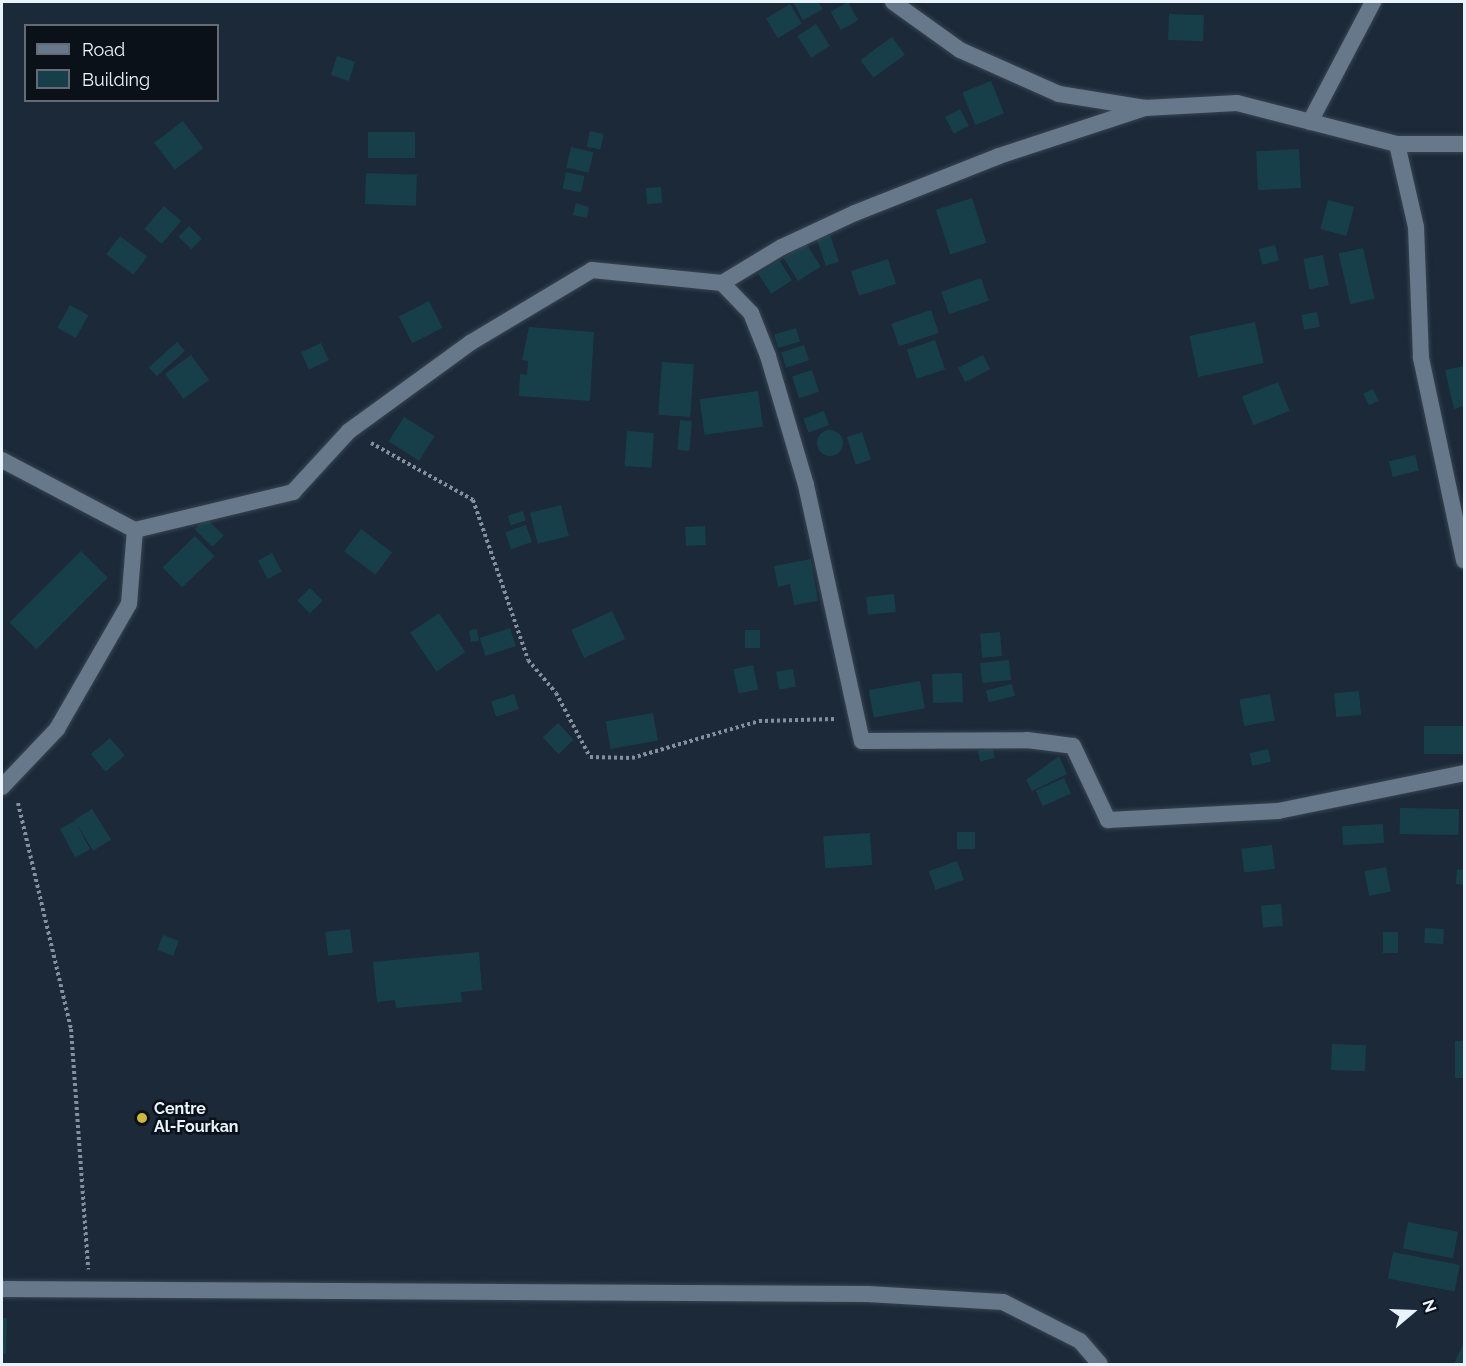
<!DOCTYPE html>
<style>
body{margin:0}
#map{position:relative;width:1466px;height:1366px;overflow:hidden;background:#1b2939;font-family:Raleway,sans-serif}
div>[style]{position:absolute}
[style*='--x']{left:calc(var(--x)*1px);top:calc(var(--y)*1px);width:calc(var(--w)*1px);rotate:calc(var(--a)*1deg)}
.building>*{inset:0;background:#173f4a;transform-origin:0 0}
.round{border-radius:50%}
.path>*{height:4px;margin-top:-2px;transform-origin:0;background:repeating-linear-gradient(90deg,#84909d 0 3px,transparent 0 6px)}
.roads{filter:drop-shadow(0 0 2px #374450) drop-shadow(0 0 2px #374450)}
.minor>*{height:16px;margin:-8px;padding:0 8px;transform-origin:8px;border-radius:8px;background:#67788a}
.dots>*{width:16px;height:16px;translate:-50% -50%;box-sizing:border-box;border:3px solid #0b1118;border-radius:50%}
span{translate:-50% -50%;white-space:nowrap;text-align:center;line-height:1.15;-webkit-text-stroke:5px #0b1118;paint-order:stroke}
.poi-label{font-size:16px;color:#e9f3fd;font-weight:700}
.left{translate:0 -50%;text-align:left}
.frame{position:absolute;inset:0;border:3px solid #e9f3fd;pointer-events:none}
.legend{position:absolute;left:24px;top:24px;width:195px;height:78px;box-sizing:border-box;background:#0b1118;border:2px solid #646b74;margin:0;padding:8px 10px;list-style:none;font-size:18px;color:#e9f3fd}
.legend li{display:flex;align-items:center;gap:12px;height:30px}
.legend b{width:30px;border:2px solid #646b74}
.north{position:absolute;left:1382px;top:1282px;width:60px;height:60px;-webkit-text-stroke:4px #0b1118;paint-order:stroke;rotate:71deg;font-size:16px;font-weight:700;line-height:24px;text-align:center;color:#e9f3fd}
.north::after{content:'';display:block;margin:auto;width:21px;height:27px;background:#e9f3fd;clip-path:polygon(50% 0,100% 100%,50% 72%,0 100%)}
</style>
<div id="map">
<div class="building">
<div style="clip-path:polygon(793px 2px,818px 2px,823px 9px,803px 20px)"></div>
<div style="left:848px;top:2px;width:21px;height:20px;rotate:61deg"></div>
<div style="left:790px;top:4px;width:23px;height:28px;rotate:59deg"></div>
<div style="left:1169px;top:14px;width:35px;height:26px;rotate:2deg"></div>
<div style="left:816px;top:24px;width:26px;height:22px;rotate:58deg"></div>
<div style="left:892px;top:37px;width:22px;height:39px;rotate:54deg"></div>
<div style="left:337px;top:56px;width:19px;height:20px;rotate:18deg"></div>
<div style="left:991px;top:81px;width:35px;height:31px;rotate:68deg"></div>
<div style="left:960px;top:109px;width:19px;height:17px;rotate:62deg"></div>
<div style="left:183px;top:121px;width:34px;height:36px;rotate:53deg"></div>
<div style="left:590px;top:131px;width:14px;height:16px;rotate:12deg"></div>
<div style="left:368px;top:132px;width:47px;height:26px"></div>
<div style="left:571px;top:147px;width:23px;height:21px;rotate:13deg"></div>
<div style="left:1299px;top:149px;width:39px;height:43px;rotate:87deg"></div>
<div style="left:566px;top:172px;width:19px;height:17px;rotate:12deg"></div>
<div style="left:366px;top:173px;width:51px;height:31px;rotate:2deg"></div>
<div style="left:661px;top:187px;width:16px;height:15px;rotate:86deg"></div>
<div style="left:972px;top:198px;width:47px;height:38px;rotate:72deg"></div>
<div style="left:1328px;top:200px;width:27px;height:30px;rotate:15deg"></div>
<div style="clip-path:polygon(576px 203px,589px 207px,587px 218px,573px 215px)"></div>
<div style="left:164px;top:206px;width:23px;height:30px;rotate:41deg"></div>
<div style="left:189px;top:226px;width:18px;height:15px;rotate:45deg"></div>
<div style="left:830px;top:235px;width:28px;height:14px;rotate:71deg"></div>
<div style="left:120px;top:236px;width:34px;height:23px;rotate:37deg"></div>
<div style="left:806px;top:243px;width:28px;height:27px;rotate:58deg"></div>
<div style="left:1275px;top:245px;width:16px;height:17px;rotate:76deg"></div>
<div style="left:1363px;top:248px;width:52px;height:25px;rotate:77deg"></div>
<div style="left:1323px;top:255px;width:31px;height:20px;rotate:79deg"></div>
<div style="left:888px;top:259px;width:26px;height:39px;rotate:72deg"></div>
<div style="left:779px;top:260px;width:24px;height:25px;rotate:57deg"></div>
<div style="left:981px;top:278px;width:24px;height:42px;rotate:71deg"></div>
<div style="left:429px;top:301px;width:30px;height:34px;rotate:63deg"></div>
<div style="left:70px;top:305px;width:21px;height:26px;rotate:29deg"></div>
<div style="left:931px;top:310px;width:24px;height:42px;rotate:71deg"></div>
<div style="left:1317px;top:312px;width:15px;height:16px;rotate:79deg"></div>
<div style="left:1255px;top:322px;width:42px;height:67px;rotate:78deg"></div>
<div style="clip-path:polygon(529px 327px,594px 332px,590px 401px,519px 396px,520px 374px,527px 375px,528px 361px,522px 360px)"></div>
<div style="left:796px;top:328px;width:14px;height:23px;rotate:73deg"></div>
<div style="left:935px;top:340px;width:31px;height:30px;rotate:71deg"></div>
<div style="left:177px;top:342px;width:12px;height:38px;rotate:48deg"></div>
<div style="left:321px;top:343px;width:19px;height:22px;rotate:65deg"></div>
<div style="left:804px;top:345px;width:16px;height:24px;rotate:72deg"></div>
<div style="left:191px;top:355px;width:31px;height:32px;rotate:54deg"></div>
<div style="left:983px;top:355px;width:16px;height:28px;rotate:63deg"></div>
<div style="left:662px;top:362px;width:32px;height:53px;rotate:4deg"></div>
<div style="clip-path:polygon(1464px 366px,1464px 406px,1454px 409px,1445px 370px)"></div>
<div style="left:812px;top:370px;width:23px;height:21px;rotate:72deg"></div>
<div style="left:1278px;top:382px;width:31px;height:39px;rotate:68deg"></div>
<div style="left:1373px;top:389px;width:13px;height:11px;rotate:63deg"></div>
<div style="left:758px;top:391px;width:36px;height:59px;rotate:82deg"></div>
<div style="left:824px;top:411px;width:15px;height:22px;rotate:70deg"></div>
<div style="left:404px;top:417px;width:36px;height:29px;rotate:32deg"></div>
<div style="left:680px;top:420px;width:12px;height:30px;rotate:5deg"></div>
<div class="round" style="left:817px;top:430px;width:26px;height:26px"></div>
<div style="left:627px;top:431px;width:27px;height:35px;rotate:4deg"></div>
<div style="left:862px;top:432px;width:29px;height:16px;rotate:72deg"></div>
<div style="left:1415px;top:455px;width:16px;height:27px;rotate:76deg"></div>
<div style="left:561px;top:505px;width:32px;height:32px;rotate:76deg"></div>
<div style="left:523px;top:511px;width:10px;height:16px;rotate:73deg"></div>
<div style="left:206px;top:518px;width:25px;height:16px;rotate:45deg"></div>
<div style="left:526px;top:525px;width:18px;height:22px;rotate:71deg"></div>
<div style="left:705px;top:526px;width:19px;height:20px;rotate:87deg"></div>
<div style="left:361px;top:529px;width:39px;height:28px;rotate:37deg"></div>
<div style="left:195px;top:536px;width:28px;height:45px;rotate:46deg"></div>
<div style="left:81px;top:551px;width:38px;height:101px;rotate:45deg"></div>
<div style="left:272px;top:553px;width:21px;height:16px;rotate:62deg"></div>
<div style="clip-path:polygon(811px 559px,818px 601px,794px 605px,790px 584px,778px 587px,774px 566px)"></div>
<div style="left:310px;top:588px;width:18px;height:18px;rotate:45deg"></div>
<div style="left:894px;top:594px;width:18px;height:28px;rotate:84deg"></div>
<div style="left:612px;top:611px;width:31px;height:45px;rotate:65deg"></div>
<div style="left:439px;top:613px;width:47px;height:35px;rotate:56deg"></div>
<div style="left:510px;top:628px;width:19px;height:32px;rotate:72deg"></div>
<div style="left:477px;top:629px;width:12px;height:8px;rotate:81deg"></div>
<div style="left:745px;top:630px;width:15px;height:18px"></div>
<div style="left:1000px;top:632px;width:24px;height:20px;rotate:85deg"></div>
<div style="left:1009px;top:660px;width:20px;height:29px;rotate:84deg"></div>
<div style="left:753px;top:665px;width:25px;height:20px;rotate:78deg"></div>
<div style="left:793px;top:669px;width:18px;height:17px;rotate:81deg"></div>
<div style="left:962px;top:673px;width:29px;height:30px;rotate:88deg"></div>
<div style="left:920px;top:681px;width:28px;height:52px;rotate:80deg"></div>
<div style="left:1012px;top:684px;width:12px;height:27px;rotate:76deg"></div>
<div style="left:1359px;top:691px;width:24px;height:25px;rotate:85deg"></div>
<div style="left:514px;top:694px;width:16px;height:24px;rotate:72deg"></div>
<div style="left:1270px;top:694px;width:27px;height:31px;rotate:80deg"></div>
<div style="left:653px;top:713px;width:28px;height:48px;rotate:80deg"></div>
<div style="left:558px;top:723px;width:23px;height:21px;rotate:47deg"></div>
<div style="left:1464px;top:726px;width:28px;height:40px;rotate:90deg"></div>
<div style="left:110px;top:738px;width:23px;height:25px;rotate:50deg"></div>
<div style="left:992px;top:747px;width:11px;height:15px;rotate:75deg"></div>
<div style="left:1268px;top:749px;width:13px;height:19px;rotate:77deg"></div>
<div style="clip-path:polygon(1059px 756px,1067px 774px,1032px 791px,1026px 780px)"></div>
<div style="left:1064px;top:778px;width:17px;height:31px;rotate:66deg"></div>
<div style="left:1400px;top:808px;width:59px;height:26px;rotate:1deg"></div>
<div style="left:92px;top:809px;width:36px;height:21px;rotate:58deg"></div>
<div style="left:75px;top:821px;width:32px;height:17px;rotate:62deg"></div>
<div style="left:1383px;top:824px;width:19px;height:41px;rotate:87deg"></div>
<div style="left:957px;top:832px;width:18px;height:17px"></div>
<div style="left:870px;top:833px;width:32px;height:47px;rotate:86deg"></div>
<div style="left:1272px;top:845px;width:24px;height:31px;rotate:83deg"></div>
<div style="left:957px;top:861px;width:20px;height:30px;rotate:70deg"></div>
<div style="left:1386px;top:867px;width:25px;height:22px;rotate:79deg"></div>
<div style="clip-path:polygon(1457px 869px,1464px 870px,1464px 885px,1456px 884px)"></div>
<div style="left:1281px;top:904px;width:22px;height:20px;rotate:85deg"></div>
<div style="left:1425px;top:928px;width:19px;height:15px;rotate:3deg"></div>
<div style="left:350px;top:929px;width:24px;height:25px;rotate:83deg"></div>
<div style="left:1383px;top:932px;width:15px;height:21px"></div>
<div style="left:163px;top:935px;width:17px;height:16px;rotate:21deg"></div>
<div style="clip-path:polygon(479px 952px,482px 990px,461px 992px,462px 1002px,396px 1008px,395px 1000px,377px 1002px,373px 962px)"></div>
<div style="left:1455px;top:1041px;width:9px;height:37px"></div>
<div style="left:1332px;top:1044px;width:34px;height:26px;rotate:2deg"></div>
<div style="left:1408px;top:1222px;width:51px;height:27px;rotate:11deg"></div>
<div style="left:1393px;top:1252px;width:68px;height:27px;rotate:11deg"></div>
<div style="clip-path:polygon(2px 1318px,7px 1318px,6px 1354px,2px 1354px)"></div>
<div style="clip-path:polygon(1463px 1344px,1464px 1364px,1454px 1364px)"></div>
</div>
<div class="path">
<div style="--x:371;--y:443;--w:117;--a:29.2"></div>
<div style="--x:473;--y:500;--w:169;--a:71"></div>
<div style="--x:528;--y:660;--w:43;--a:49.7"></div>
<div style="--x:556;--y:693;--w:72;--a:62"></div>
<div style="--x:590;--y:757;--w:42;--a:1.4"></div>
<div style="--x:632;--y:758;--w:132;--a:-16.2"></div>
<div style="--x:759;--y:721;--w:76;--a:-1.5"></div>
<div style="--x:18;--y:803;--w:232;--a:76.8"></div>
<div style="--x:71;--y:1029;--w:241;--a:85.9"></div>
</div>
<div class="roads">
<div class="minor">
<div style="--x:893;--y:2;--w:82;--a:35.6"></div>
<div style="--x:960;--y:50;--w:108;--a:24"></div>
<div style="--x:1059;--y:94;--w:87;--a:9.2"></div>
<div style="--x:1145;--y:108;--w:92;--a:-3.1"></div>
<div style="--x:1237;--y:103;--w:165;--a:14.4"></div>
<div style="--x:1397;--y:144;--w:67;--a:0"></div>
<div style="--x:1310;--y:122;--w:136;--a:-62.3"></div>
<div style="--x:1397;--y:144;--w:85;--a:77.1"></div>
<div style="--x:1416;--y:227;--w:131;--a:87.8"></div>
<div style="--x:1421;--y:358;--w:207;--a:78"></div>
<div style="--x:722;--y:283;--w:42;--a:46"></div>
<div style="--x:751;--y:313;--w:46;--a:68.4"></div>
<div style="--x:768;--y:356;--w:134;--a:73.6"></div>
<div style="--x:806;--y:485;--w:262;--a:77.7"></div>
<div style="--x:862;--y:741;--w:165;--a:-0.3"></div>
<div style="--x:1027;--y:740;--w:46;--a:7.4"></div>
<div style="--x:1073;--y:746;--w:82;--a:64.7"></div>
<div style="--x:1108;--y:820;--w:170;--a:-3"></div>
<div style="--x:1278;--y:811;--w:190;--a:-11.5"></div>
<div style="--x:2;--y:460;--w:150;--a:27.8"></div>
<div style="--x:135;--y:530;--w:163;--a:-13.5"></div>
<div style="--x:293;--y:492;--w:83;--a:-47.4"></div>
<div style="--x:349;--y:431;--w:150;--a:-36"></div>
<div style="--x:470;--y:343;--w:142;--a:-30.9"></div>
<div style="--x:592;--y:270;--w:131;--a:5.7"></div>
<div style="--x:722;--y:283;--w:70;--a:-31"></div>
<div style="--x:782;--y:247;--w:81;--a:-25"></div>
<div style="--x:855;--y:213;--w:155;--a:-21.6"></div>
<div style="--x:999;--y:156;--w:154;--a:-18.2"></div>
<div style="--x:2;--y:787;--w:80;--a:-46.5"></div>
<div style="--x:57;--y:729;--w:144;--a:-60.1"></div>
<div style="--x:129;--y:604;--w:74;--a:-85.4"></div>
<div style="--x:2;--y:1289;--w:866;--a:0.33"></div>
<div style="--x:868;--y:1294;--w:135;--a:3.4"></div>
<div style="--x:1003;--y:1302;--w:86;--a:26.9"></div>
<div style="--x:1080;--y:1341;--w:30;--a:49"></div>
</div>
</div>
<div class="dots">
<div style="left:142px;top:1118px;background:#cdb938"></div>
</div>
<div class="poi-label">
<span class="left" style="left:154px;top:1118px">Centre<br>Al-Fourkan</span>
</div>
<div class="frame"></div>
<ul class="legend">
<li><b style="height:8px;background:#67788a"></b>Road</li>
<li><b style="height:16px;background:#173f4a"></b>Building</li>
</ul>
<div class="north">N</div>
</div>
